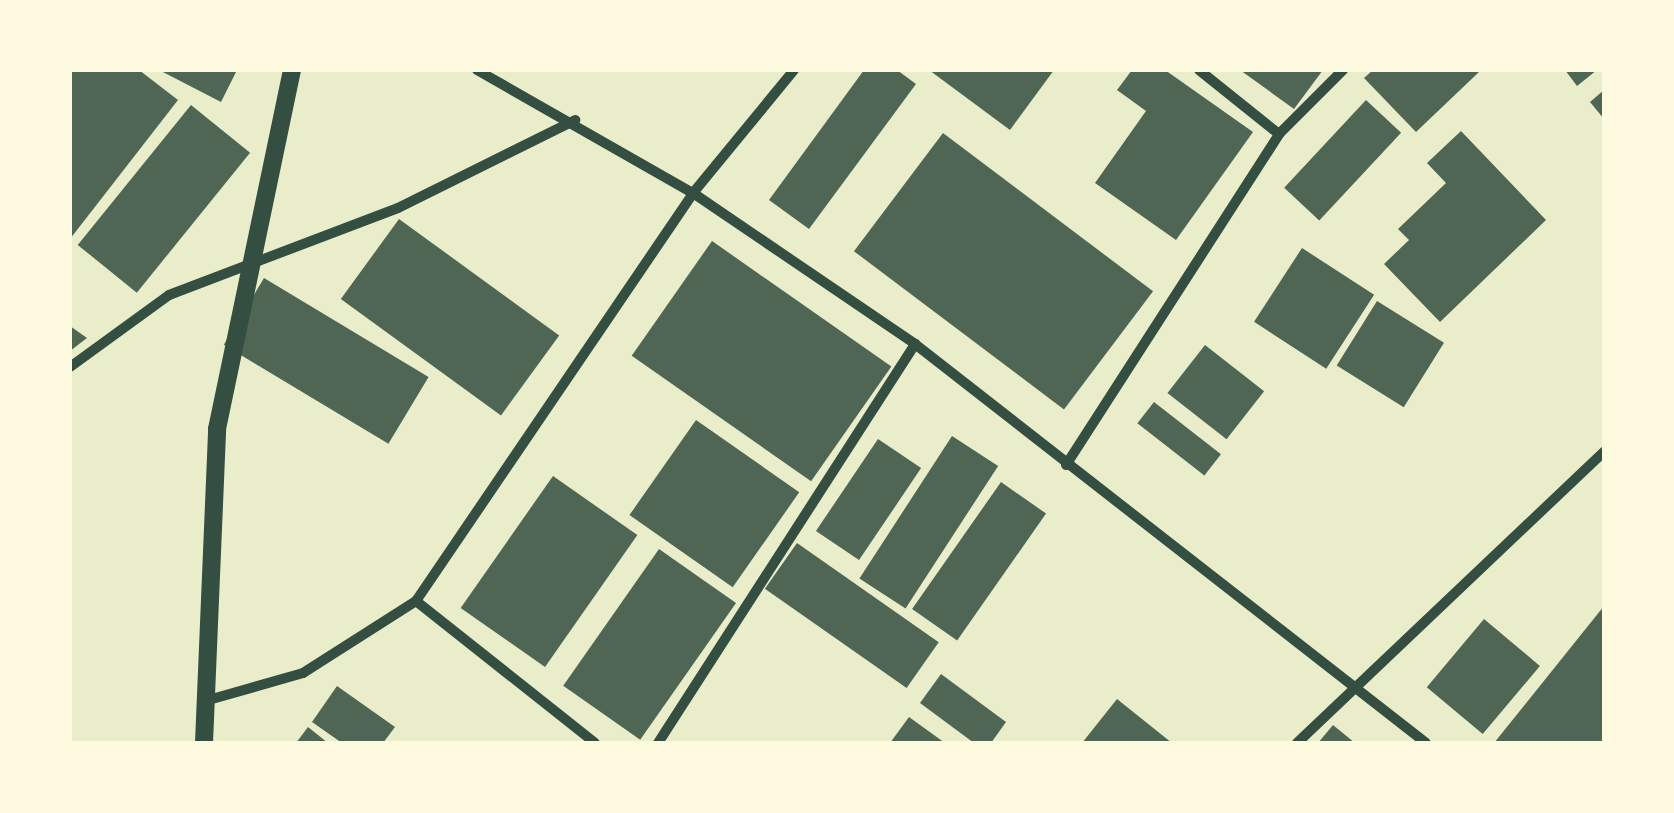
<!DOCTYPE html>
<style>
body{margin:0}
#map{position:relative;width:1674px;height:813px;overflow:hidden;background:#e9edc9;font-family:"Open Sans",sans-serif}
div>[style]{position:absolute}
[style*='--x']{left:calc(var(--x)*1px);top:calc(var(--y)*1px);width:calc(var(--w)*1px);rotate:calc(var(--a)*1deg)}
.building>*{inset:0;background:#4f6655;transform-origin:0 0}
.minor>*{height:10px;margin:-5px;padding:0 5px;transform-origin:5px;border-radius:5px;background:#344e41}
.tertiary>*{height:18px;margin:-9px;padding:0 9px;transform-origin:9px;border-radius:9px;background:#344e41}
span{translate:-50% -50%;white-space:nowrap;text-align:center;line-height:1.15;-webkit-text-stroke:9px #fefae0;paint-order:stroke}
.frame{position:absolute;inset:0;border:72px solid #fefae0;pointer-events:none}
</style>
<div id="map">
<div class="building">
<div style="clip-path:polygon(70px 70px,139px 70px,178px 100px,70px 239px)"></div>
<div style="clip-path:polygon(159px 70px,237px 70px,221px 102px)"></div>
<div style="clip-path:polygon(864px 70px,897px 70px,916px 84px,809px 229px,769px 200px)"></div>
<div style="clip-path:polygon(929px 70px,1054px 70px,1010px 130px)"></div>
<div style="clip-path:polygon(1132px 70px,1165px 70px,1253px 132px,1176px 240px,1095px 183px,1146px 111px,1117px 90px)"></div>
<div style="clip-path:polygon(1240px 70px,1323px 70px,1294px 109px)"></div>
<div style="clip-path:polygon(1373px 70px,1477px 70px,1479px 72px,1416px 132px,1364px 78px)"></div>
<div style="clip-path:polygon(1565px 70px,1597px 70px,1577px 86px)"></div>
<div style="clip-path:polygon(1604px 90px,1604px 119px,1590px 102px)"></div>
<div style="left:1366px;top:100px;width:48px;height:120px;rotate:43deg"></div>
<div style="left:191px;top:105px;width:76px;height:180px;rotate:39deg"></div>
<div style="clip-path:polygon(1461px 131px,1546px 220px,1440px 322px,1384px 264px,1409px 240px,1398px 229px,1446px 183px,1427px 163px)"></div>
<div style="left:943px;top:133px;width:263px;height:148px;rotate:37deg"></div>
<div style="left:399px;top:219px;width:198px;height:99px;rotate:36deg"></div>
<div style="left:712px;top:241px;width:219px;height:140px;rotate:35deg"></div>
<div style="left:1302px;top:248px;width:86px;height:88px;rotate:33deg"></div>
<div style="left:264px;top:278px;width:192px;height:78px;rotate:31deg"></div>
<div style="left:1377px;top:301px;width:79px;height:76px;rotate:32deg"></div>
<div style="clip-path:polygon(70px 326px,87px 338px,70px 351px)"></div>
<div style="left:1205px;top:345px;width:75px;height:61px;rotate:38deg"></div>
<div style="left:1154px;top:402px;width:85px;height:27px;rotate:38deg"></div>
<div style="left:696px;top:420px;width:126px;height:116px;rotate:35deg"></div>
<div style="left:952px;top:436px;width:55px;height:170px;rotate:33deg"></div>
<div style="left:878px;top:439px;width:52px;height:111px;rotate:34deg"></div>
<div style="left:553px;top:476px;width:103px;height:161px;rotate:35deg"></div>
<div style="left:1001px;top:482px;width:55px;height:155px;rotate:35deg"></div>
<div style="left:797px;top:543px;width:173px;height:56px;rotate:35deg"></div>
<div style="left:659px;top:549px;width:94px;height:167px;rotate:35deg"></div>
<div style="clip-path:polygon(1604px 606px,1604px 743px,1494px 743px)"></div>
<div style="left:1484px;top:619px;width:73px;height:89px;rotate:40deg"></div>
<div style="clip-path:polygon(941px 674px,1006px 722px,991px 743px,974px 743px,920px 703px)"></div>
<div style="clip-path:polygon(337px 686px,395px 727px,383px 743px,342px 743px,312px 722px)"></div>
<div style="clip-path:polygon(1117px 699px,1172px 743px,1082px 743px)"></div>
<div style="clip-path:polygon(909px 717px,945px 743px,890px 743px)"></div>
<div style="clip-path:polygon(1333px 725px,1355px 743px,1318px 743px)"></div>
<div style="clip-path:polygon(308px 727px,328px 743px,296px 743px)"></div>
</div>
<div class="minor">
<div style="--x:477;--y:70;--w:249;--a:29.7"></div>
<div style="--x:693;--y:193;--w:268;--a:34.2"></div>
<div style="--x:915;--y:344;--w:648;--a:37.98"></div>
<div style="--x:1199;--y:70;--w:102;--a:38.7"></div>
<div style="--x:70;--y:367;--w:122;--a:-36"></div>
<div style="--x:169;--y:295;--w:245;--a:-20.8"></div>
<div style="--x:398;--y:208;--w:198;--a:-26.4"></div>
<div style="--x:1066;--y:465;--w:394;--a:-57.2"></div>
<div style="--x:1279;--y:134;--w:91;--a:-45"></div>
<div style="--x:416;--y:601;--w:228;--a:38.4"></div>
<div style="--x:205;--y:701;--w:102;--a:-15.9"></div>
<div style="--x:303;--y:673;--w:134;--a:-32.5"></div>
<div style="--x:416;--y:601;--w:493;--a:-55.8"></div>
<div style="--x:693;--y:193;--w:159;--a:-50.6"></div>
<div style="--x:658;--y:743;--w:475;--a:-57.2"></div>
<div style="--x:1297;--y:743;--w:423;--a:-43.5"></div>
</div>
<div class="tertiary">
<div style="--x:204;--y:743;--w:314;--a:-87.6"></div>
<div style="--x:217;--y:429;--w:367;--a:-78.2"></div>
</div>
<div class="frame"></div>
</div>
